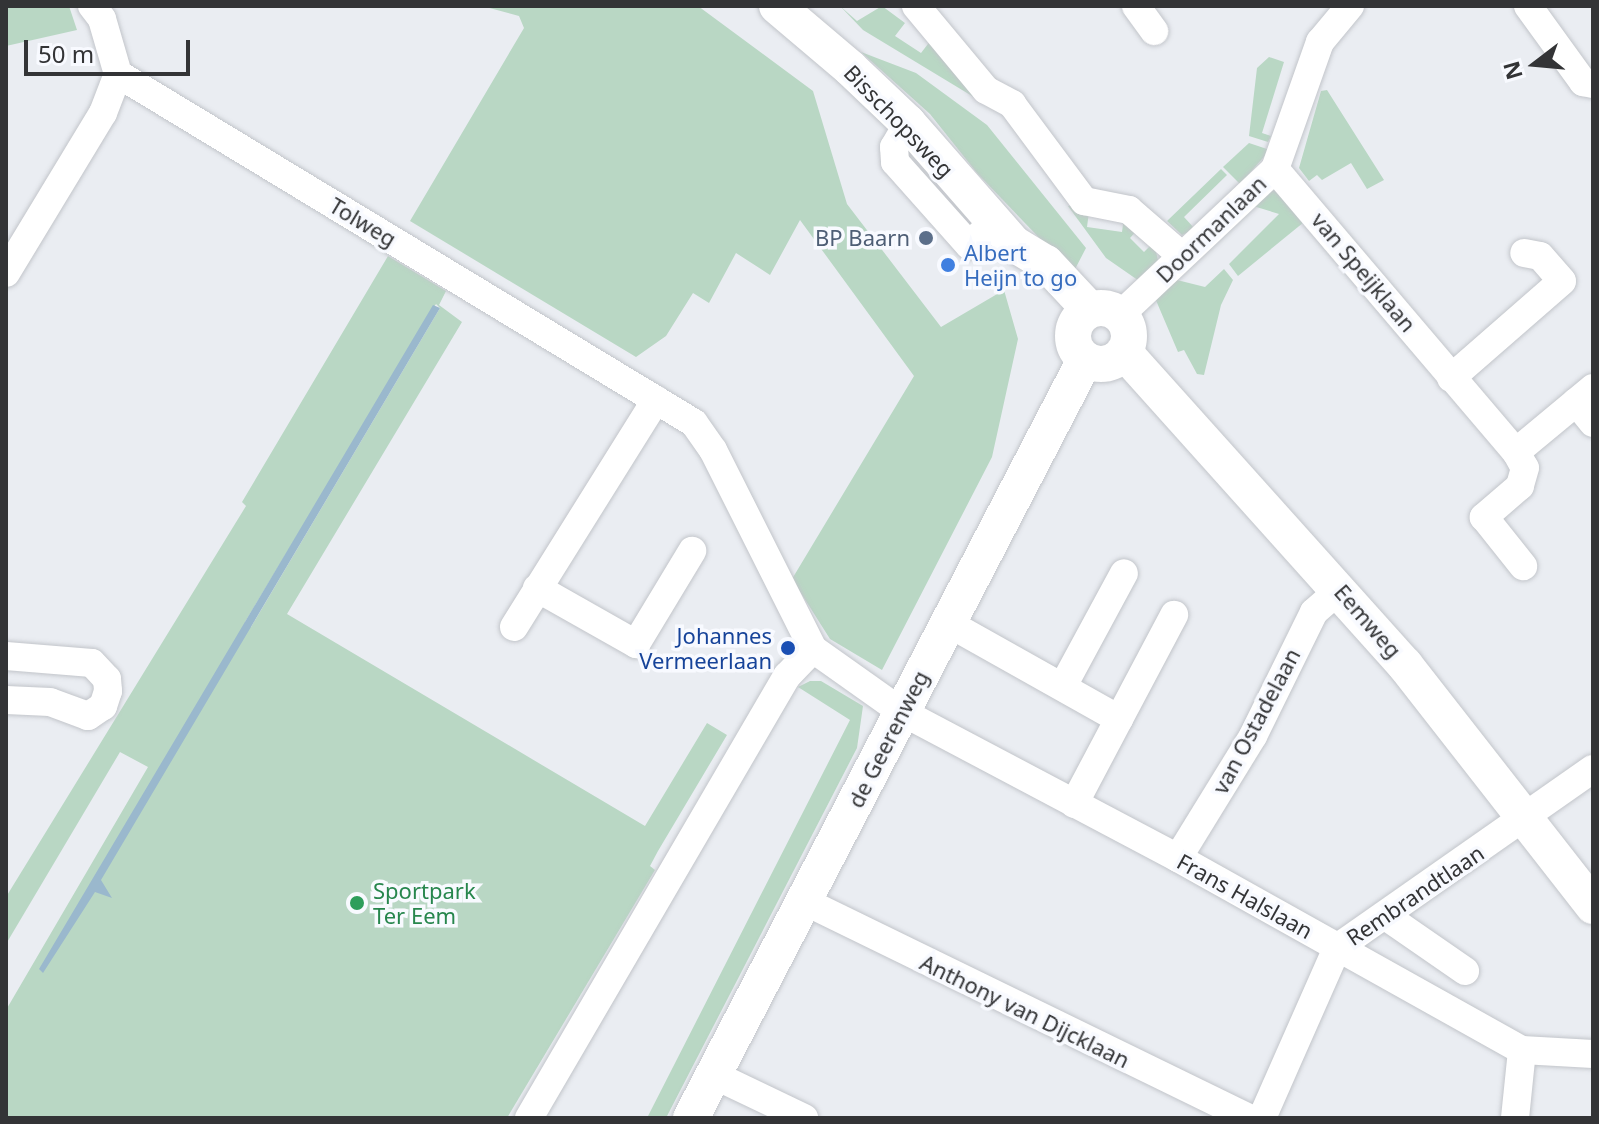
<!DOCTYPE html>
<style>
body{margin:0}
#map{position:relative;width:1599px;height:1124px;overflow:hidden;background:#eaedf2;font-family:"Noto Sans",sans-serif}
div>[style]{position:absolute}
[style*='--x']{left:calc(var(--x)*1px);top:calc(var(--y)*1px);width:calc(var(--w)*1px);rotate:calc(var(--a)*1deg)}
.green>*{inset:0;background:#b9d7c4}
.water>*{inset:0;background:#9ab8cd}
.roads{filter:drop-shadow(0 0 2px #c2c5ca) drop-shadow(0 0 2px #c2c5ca)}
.minor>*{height:28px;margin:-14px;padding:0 14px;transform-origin:14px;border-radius:14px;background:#fff}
.major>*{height:36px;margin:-18px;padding:0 18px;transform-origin:18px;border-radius:18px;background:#fff}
.major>.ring{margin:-18px;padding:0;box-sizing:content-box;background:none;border:36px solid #fff;border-radius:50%}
.dots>*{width:22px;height:22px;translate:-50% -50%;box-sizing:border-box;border:4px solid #f8faff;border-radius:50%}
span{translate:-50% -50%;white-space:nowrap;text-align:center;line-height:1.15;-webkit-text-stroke:7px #f8faff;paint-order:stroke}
.street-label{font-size:22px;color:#333436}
.service-label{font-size:22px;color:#4e5e75}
.right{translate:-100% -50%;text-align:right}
.shop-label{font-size:22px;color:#366cbe}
.left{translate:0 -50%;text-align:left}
.transit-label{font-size:22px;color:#164399}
.leisure-label{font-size:22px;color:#27864d}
.frame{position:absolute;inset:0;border:8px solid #333436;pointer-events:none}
.north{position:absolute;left:1495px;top:24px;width:80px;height:80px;-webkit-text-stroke:6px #f8faff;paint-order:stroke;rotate:254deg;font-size:22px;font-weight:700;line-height:32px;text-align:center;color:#333436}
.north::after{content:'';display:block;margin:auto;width:28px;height:36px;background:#333436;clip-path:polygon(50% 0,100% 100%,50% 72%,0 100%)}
.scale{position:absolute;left:24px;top:40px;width:166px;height:36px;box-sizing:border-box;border:4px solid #333436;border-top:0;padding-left:10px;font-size:24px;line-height:28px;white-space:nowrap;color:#333436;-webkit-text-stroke:6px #f8faff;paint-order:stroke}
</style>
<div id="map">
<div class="green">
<div style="clip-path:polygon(6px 6px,69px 6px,77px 30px,6px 46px)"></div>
<div style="clip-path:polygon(482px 6px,698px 6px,813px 91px,847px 204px,941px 327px,1004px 290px,1018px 339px,992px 457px,882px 670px,830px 639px,792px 579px,914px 376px,800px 220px,770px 275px,736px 253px,709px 303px,693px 293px,666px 336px,636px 357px,410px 221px,524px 28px,519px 16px)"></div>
<div style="clip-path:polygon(840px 6px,857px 21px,882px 6px,905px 23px,895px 36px,921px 53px,931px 40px,977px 99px,863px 30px)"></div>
<div style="clip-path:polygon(861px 52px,916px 73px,987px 125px,1086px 248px,1073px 273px,977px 173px,930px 114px)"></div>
<div style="clip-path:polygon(1269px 57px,1284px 62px,1262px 133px,1271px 136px,1268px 142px,1249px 136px,1257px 68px)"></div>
<div style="clip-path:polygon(1327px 90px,1384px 180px,1367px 189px,1351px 163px,1322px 180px,1317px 175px,1309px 181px,1299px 168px,1321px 91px)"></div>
<div style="clip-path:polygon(1249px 143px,1270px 150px,1240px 184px,1223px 167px)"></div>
<div style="clip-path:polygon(1221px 169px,1227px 175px,1184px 217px,1195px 229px,1182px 235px,1167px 221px)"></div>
<div style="clip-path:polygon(1270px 190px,1284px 193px,1309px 218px,1238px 276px,1229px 264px,1279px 214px,1250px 205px)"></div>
<div style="clip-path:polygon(1074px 205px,1089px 212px,1087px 227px,1122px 232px,1124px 217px,1140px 227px,1130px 238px,1144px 252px,1154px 242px,1159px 265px,1142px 283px,1106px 258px,1068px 206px)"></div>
<div style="clip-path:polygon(evenodd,388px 256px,446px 291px,439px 305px,462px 322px,287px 614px,645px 826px,707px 723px,727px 735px,658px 851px,650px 866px,655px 870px,507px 1118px,6px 1118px,6px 1010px,148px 767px,120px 752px,6px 944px,6px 897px,246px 506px,242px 502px,388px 256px,436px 304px,440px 308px,251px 627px,245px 622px,436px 304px)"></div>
<div style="clip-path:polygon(1224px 269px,1233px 280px,1221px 305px,1204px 375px,1197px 374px,1184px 350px,1178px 352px,1155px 298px,1173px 279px,1205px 287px)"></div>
<div style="clip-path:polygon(810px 681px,821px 681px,863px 706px,857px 748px,666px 1118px,647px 1118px,850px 720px,798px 687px)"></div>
</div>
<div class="water">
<div style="clip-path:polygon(433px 305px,440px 308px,101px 880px,112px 898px,95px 892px,43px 973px,39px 969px)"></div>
</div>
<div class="roads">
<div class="minor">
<div style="--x:92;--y:6;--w:16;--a:52"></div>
<div style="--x:102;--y:19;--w:57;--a:73.8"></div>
<div style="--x:118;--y:74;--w:673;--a:31.21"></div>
<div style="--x:694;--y:423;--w:33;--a:55"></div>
<div style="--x:713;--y:450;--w:223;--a:63.3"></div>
<div style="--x:813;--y:649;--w:109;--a:35.3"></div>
<div style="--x:902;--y:712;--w:312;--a:27.9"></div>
<div style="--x:1178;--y:858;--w:394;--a:29.2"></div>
<div style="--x:1522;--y:1050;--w:71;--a:3.2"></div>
<div style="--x:916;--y:6;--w:109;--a:50.2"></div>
<div style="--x:986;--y:90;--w:30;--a:28"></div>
<div style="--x:1012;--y:104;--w:121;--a:53.4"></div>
<div style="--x:1084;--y:201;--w:46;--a:11.3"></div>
<div style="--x:1129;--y:210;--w:70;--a:41"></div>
<div style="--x:1136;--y:6;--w:31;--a:54"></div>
<div style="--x:1528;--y:6;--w:94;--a:54.1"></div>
<div style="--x:1583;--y:82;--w:10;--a:11"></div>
<div style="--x:908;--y:123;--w:28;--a:120"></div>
<div style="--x:894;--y:147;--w:15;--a:86"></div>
<div style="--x:895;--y:162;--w:111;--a:48.3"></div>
<div style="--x:969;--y:245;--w:33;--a:-43"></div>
<div style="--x:1275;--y:169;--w:372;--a:49.6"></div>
<div style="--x:1516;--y:452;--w:100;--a:-39.7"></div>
<div style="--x:6;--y:273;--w:187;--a:-58.8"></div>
<div style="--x:103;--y:113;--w:42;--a:-69"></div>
<div style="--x:1120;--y:315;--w:213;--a:-43.3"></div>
<div style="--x:1275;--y:169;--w:135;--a:-70.5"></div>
<div style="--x:1320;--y:42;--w:47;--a:-50.2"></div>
<div style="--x:1451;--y:378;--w:147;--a:-41.1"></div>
<div style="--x:1562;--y:281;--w:33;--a:-131"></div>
<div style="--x:1540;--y:256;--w:16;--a:-169"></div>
<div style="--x:1576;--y:402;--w:27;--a:51"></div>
<div style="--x:1516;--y:452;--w:18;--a:61"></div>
<div style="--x:1525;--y:468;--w:19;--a:106"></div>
<div style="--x:1520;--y:486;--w:48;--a:139.3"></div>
<div style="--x:1484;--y:517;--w:63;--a:51.5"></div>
<div style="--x:537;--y:588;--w:114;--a:29.5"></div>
<div style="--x:636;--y:644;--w:109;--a:-58.9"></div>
<div style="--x:948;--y:623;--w:196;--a:29.3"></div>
<div style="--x:1119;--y:719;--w:96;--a:117.9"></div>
<div style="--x:514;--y:627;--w:268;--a:-58"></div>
<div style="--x:6;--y:656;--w:86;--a:4.7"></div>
<div style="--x:92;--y:663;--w:22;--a:47"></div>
<div style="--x:107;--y:679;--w:12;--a:85"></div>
<div style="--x:108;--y:691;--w:16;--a:108"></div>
<div style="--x:103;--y:706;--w:18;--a:146"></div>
<div style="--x:88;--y:716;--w:40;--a:-159.8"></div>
<div style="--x:50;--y:702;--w:44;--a:-177.4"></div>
<div style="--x:1063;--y:686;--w:128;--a:-61.6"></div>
<div style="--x:1119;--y:719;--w:118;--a:-62.1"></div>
<div style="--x:1178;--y:858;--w:143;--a:-58.4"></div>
<div style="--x:1253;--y:736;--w:138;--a:-63.8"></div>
<div style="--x:1314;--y:612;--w:35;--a:-41"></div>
<div style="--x:804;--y:901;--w:494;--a:26"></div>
<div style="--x:1387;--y:917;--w:95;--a:34.7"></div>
<div style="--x:714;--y:1075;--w:100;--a:25.5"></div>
<div style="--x:529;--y:1118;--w:512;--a:-59.73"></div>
<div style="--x:787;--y:676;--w:37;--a:-46"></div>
<div style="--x:1262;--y:1118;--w:186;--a:-66.2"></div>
<div style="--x:1337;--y:948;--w:312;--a:-35"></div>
<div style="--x:1515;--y:1118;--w:68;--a:-84.1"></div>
</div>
<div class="major">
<div style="--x:777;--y:6;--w:96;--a:40.3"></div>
<div style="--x:850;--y:68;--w:80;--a:43.5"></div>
<div style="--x:908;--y:123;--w:161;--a:48.8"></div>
<div style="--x:1014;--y:244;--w:37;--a:31"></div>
<div style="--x:1046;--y:263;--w:64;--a:46.9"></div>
<div class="ring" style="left:1073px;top:308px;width:20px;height:20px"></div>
<div style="--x:1124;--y:352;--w:421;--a:48.1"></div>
<div style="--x:1405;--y:665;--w:306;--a:52"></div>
<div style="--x:691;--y:1118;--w:854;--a:-62.54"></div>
</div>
</div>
<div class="dots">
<div style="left:926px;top:238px;background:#5c6f8a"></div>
<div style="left:948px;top:265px;background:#3f7fe0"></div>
<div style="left:788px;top:648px;background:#1a4fb4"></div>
<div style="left:357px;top:903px;background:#2e9e5b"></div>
</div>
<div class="street-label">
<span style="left:899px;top:121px;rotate:46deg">Bisschopsweg</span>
<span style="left:363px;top:222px;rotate:31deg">Tolweg</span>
<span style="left:1211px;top:229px;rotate:-44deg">Doormanlaan</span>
<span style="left:1364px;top:272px;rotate:50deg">van Speijklaan</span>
<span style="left:1368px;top:621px;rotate:49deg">Eemweg</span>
<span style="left:1256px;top:721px;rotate:-62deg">van Ostadelaan</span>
<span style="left:888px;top:739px;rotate:-63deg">de Geerenweg</span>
<span style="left:1415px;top:895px;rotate:-34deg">Rembrandtlaan</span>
<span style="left:1245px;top:896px;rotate:29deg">Frans Halslaan</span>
<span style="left:1025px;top:1011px;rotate:26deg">Anthony van Dijcklaan</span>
</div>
<div class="service-label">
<span class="right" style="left:910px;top:238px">BP Baarn</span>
</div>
<div class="shop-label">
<span class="left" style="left:964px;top:265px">Albert<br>Heijn to go</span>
</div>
<div class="transit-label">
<span class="right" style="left:772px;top:648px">Johannes<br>Vermeerlaan</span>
</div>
<div class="leisure-label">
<span class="left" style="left:373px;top:903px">Sportpark<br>Ter Eem</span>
</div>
<div class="frame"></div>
<div class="north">N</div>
<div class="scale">50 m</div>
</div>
